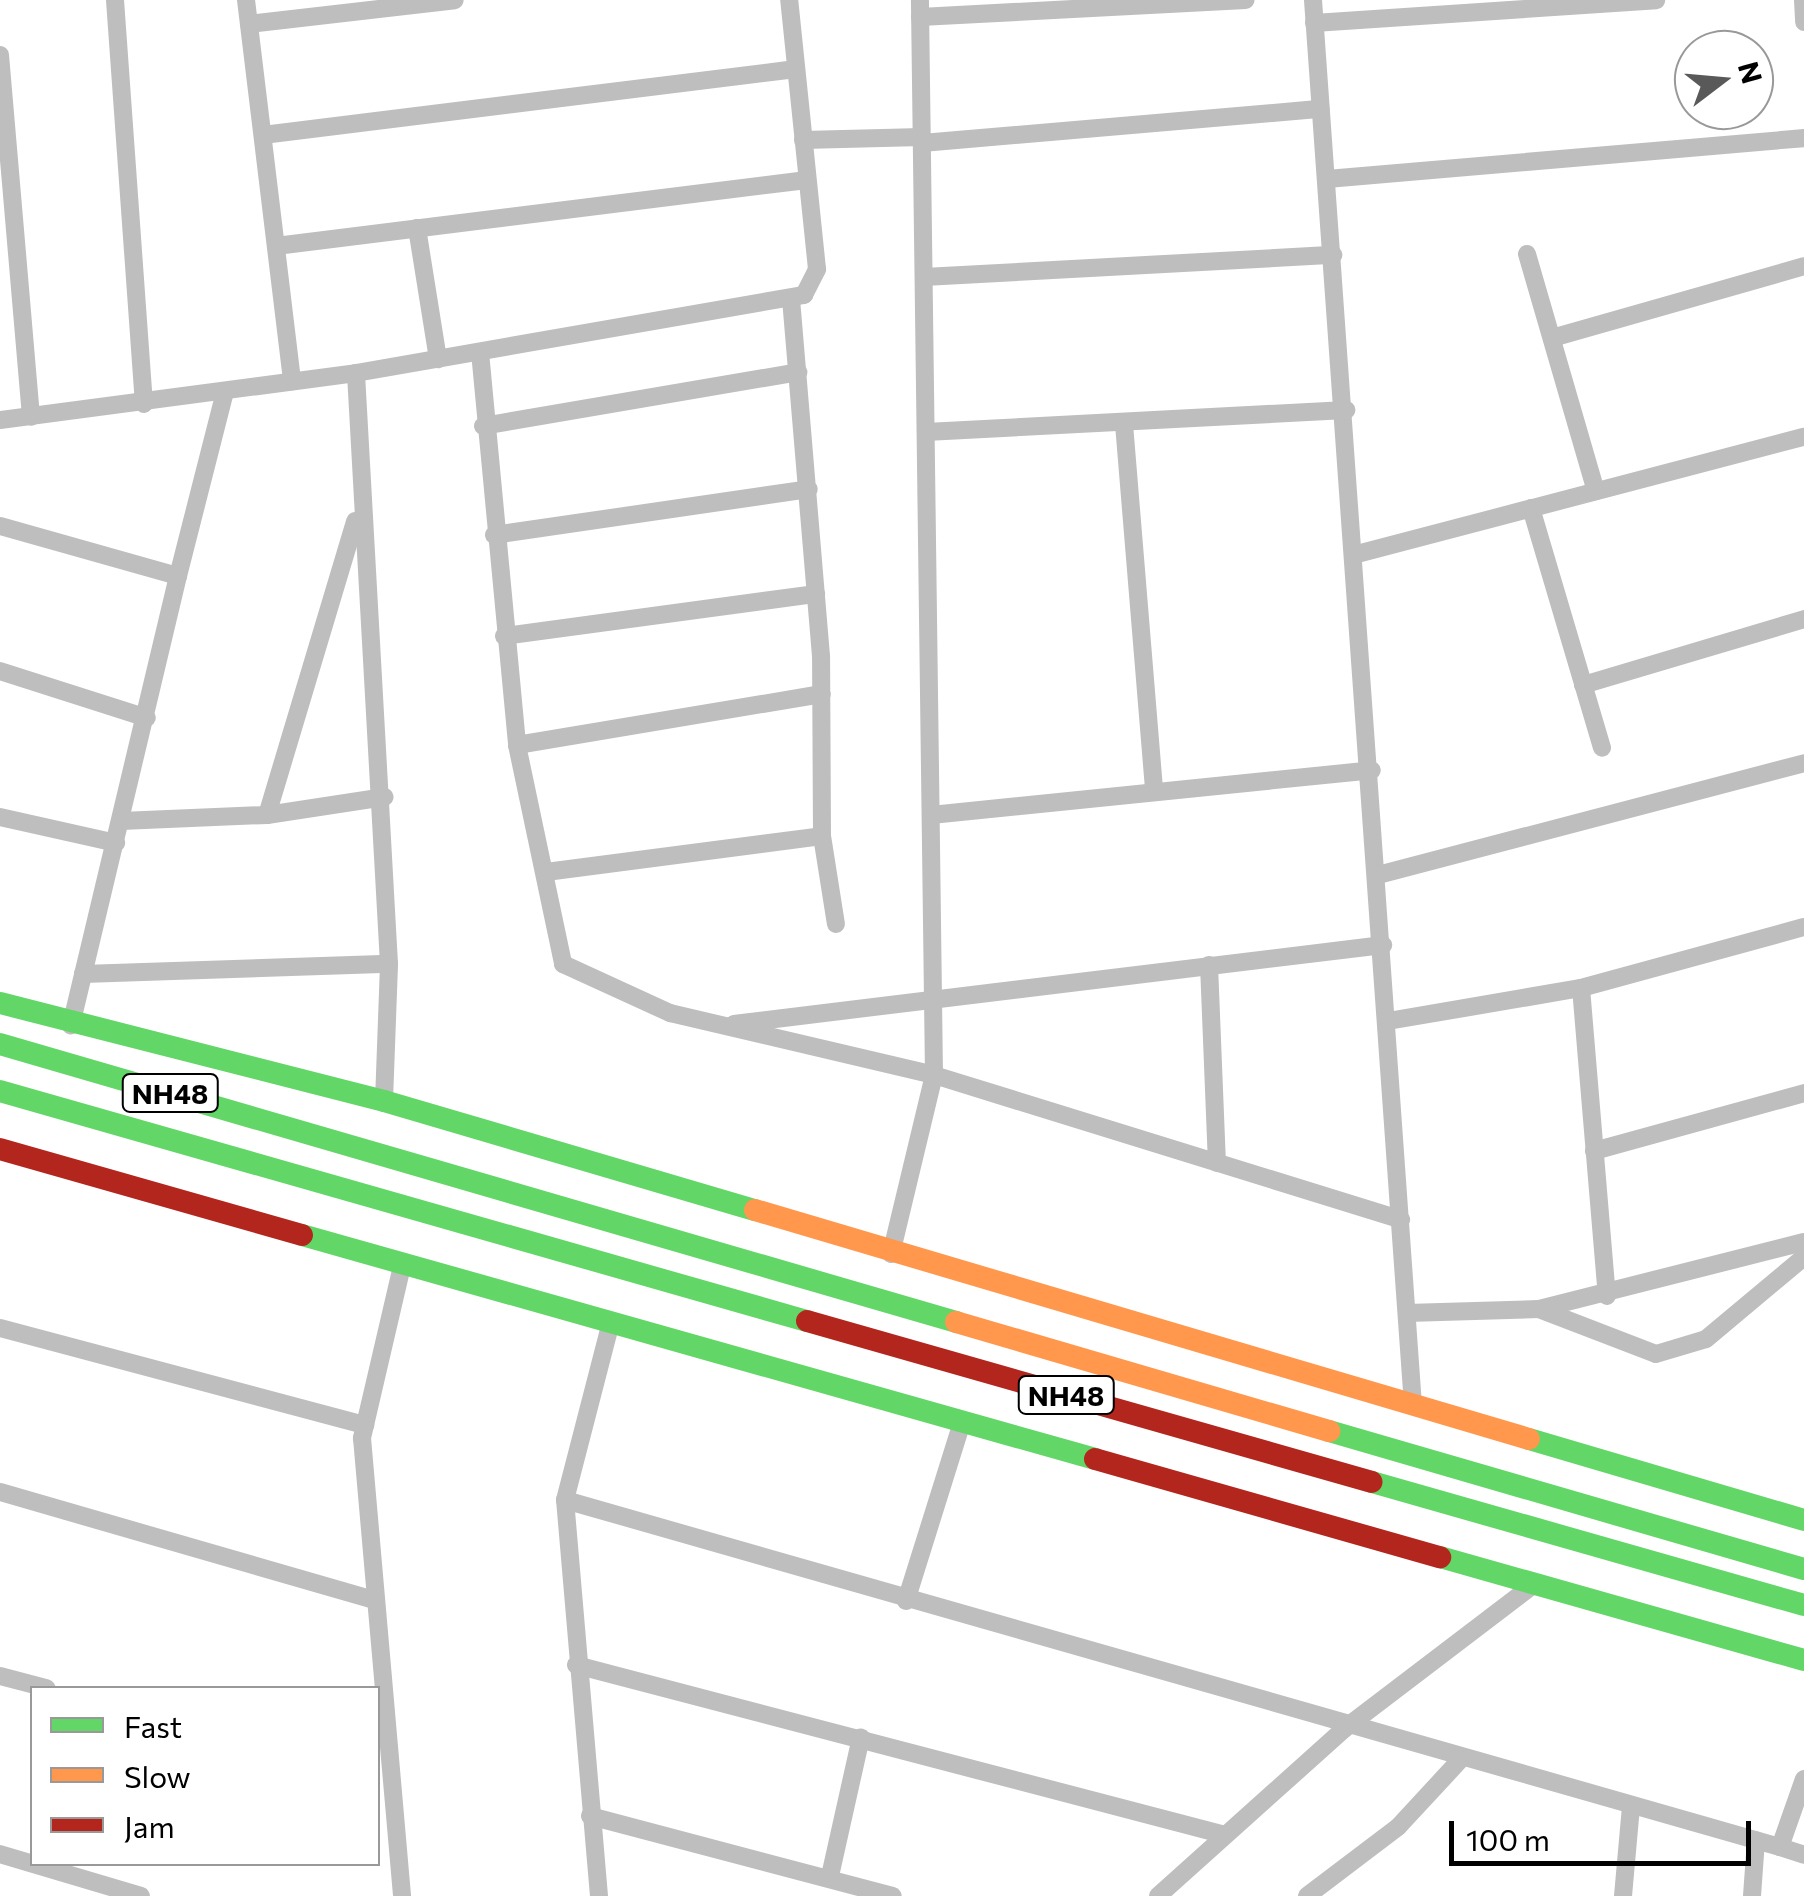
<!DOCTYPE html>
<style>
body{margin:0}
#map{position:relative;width:1804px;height:1896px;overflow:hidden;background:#fff;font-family:Commissioner,sans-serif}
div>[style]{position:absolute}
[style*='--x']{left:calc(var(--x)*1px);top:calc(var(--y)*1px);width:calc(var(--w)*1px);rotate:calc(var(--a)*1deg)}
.street>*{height:18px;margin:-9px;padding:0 9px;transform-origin:9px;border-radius:9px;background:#bebebe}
.fast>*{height:22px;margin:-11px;padding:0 11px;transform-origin:11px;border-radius:11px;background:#63d668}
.slow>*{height:22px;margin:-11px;padding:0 11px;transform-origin:11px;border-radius:11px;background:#ff974d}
.jam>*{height:22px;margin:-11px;padding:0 11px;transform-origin:11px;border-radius:11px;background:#b3261e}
span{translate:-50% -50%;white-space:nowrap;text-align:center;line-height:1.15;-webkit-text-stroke:10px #fff;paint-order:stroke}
.shield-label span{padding:2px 8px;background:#fff;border:2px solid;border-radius:8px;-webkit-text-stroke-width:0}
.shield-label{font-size:28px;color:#000;font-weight:700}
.legend{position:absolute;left:30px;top:1686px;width:350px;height:180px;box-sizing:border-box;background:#fff;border:2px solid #999;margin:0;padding:12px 18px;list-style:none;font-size:30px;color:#000}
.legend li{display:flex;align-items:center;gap:20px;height:50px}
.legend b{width:50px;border:2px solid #999}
.north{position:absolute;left:1674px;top:30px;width:100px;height:100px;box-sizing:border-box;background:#fff;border:2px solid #999;border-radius:50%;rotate:74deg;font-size:28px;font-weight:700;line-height:40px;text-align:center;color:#000}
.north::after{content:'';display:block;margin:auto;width:35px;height:45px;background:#595959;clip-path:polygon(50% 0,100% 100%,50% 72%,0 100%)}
.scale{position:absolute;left:1449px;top:1821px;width:302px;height:45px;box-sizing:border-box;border:5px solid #000;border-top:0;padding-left:12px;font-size:30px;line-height:35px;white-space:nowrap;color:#000;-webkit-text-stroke:8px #fff;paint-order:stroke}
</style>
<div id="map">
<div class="street">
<div style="--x:115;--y:0;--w:405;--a:85.9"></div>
<div style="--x:246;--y:0;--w:384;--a:83.1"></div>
<div style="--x:1313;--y:0;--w:1408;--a:85.93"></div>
<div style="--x:1803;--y:0;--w:22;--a:87"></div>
<div style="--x:920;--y:17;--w:326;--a:-3"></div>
<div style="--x:1314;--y:23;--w:343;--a:-3.8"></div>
<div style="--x:249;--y:24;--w:207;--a:-6.6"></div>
<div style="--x:0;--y:55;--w:363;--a:85.1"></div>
<div style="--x:263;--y:135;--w:537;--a:-7.06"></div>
<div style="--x:803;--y:140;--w:119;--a:-1.4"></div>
<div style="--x:922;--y:143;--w:400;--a:-4.9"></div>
<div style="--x:1327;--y:179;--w:479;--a:-4.9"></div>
<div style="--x:417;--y:228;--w:133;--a:80.9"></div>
<div style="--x:276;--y:246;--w:535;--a:-7.09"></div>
<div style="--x:1527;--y:254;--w:247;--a:73.8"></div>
<div style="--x:924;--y:277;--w:410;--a:-3.1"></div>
<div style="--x:1552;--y:338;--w:262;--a:-15.9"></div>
<div style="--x:480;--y:352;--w:395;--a:84.6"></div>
<div style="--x:517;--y:745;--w:224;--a:78.1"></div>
<div style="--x:563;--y:964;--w:118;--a:24.6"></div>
<div style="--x:670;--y:1013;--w:271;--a:13.2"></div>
<div style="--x:934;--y:1075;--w:489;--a:17.2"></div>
<div style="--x:0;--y:420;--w:359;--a:-7.5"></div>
<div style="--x:356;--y:373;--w:455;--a:-9.9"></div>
<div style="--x:804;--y:295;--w:29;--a:-63"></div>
<div style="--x:817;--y:269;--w:270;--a:-95.9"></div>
<div style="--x:1124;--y:424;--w:369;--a:85.3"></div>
<div style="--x:483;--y:426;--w:320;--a:-9.7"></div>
<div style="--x:926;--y:432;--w:421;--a:-3"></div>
<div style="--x:1531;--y:508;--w:250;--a:73.5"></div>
<div style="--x:0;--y:526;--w:185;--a:15.7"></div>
<div style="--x:178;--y:576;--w:462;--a:103.4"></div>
<div style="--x:494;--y:535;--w:318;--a:-8.3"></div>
<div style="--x:1357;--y:554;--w:462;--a:-14.7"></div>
<div style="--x:178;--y:576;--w:190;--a:-75.7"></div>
<div style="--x:504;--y:636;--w:315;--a:-7.7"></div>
<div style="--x:0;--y:671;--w:154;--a:17.7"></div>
<div style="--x:1583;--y:685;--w:231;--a:-16.6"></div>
<div style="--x:517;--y:745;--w:309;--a:-9.5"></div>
<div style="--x:267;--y:815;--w:119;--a:-8.7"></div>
<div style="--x:931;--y:815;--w:443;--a:-5.8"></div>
<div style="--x:0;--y:817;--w:119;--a:12.6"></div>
<div style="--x:121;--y:821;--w:146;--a:-2.4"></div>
<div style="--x:267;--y:815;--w:307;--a:-73.3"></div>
<div style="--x:822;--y:836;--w:89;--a:81"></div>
<div style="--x:546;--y:872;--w:278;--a:-7.4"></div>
<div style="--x:822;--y:836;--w:180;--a:-90.3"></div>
<div style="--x:821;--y:656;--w:356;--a:-94.8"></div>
<div style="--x:1378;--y:875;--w:440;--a:-14.7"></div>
<div style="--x:1209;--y:965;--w:198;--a:87.7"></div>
<div style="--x:83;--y:974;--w:306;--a:-1.9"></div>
<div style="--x:389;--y:964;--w:592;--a:-93.2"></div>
<div style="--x:1581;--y:988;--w:309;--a:85.2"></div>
<div style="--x:1388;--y:1021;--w:196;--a:-9.7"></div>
<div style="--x:1581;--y:988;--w:231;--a:-15.3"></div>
<div style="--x:734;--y:1024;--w:654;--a:-6.94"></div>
<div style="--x:384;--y:1101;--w:137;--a:-87.9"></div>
<div style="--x:1594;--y:1151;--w:218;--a:-15.4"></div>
<div style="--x:891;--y:1254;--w:184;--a:-76.5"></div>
<div style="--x:934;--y:1075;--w:1075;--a:-90.75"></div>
<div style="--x:402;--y:1266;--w:177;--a:103.1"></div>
<div style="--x:362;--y:1438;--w:460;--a:85"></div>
<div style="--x:1539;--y:1309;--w:125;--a:21"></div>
<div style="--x:1656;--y:1354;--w:52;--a:-16.7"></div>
<div style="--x:1706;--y:1339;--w:128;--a:-39.9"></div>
<div style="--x:1407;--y:1313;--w:132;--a:-1.7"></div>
<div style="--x:1539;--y:1309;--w:273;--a:-14.2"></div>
<div style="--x:0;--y:1328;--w:378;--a:14.9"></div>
<div style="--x:0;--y:1492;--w:388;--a:16.1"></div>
<div style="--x:565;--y:1500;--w:1264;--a:15.94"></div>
<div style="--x:1780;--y:1847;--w:72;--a:-70.6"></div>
<div style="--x:906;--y:1601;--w:184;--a:-72.6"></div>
<div style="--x:576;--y:1665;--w:667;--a:14.68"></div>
<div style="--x:0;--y:1676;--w:48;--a:14.6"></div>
<div style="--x:590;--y:1816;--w:313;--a:14.8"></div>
<div style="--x:1780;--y:1847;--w:25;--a:18"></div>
<div style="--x:0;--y:1854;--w:147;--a:16.6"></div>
<div style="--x:830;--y:1876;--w:142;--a:-77.4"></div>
<div style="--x:599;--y:1896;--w:397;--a:-94.9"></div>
<div style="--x:565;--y:1500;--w:184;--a:-75.5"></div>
<div style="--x:1158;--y:1896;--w:250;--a:-41.9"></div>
<div style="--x:1344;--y:1729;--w:238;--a:-37.3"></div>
<div style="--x:1307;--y:1896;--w:114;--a:-37.2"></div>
<div style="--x:1398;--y:1827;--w:91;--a:-47.2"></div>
<div style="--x:1623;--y:1896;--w:89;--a:-84.9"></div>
<div style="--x:1752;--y:1896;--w:56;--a:-85.9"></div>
</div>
<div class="fast">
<div style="--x:0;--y:1003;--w:396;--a:14.3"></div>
<div style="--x:384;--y:1101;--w:387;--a:16.4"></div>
<div style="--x:0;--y:1044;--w:996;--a:16.21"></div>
<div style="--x:0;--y:1091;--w:839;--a:15.91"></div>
<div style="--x:302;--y:1235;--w:824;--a:15.77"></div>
<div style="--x:1329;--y:1431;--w:495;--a:16.2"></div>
<div style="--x:1529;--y:1439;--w:287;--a:16.4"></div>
<div style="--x:1372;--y:1482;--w:449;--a:15.9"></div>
<div style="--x:1440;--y:1557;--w:378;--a:15.8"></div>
</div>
<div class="slow">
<div style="--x:755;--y:1210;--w:807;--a:16.48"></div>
<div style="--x:956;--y:1322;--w:389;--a:16.3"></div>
</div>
<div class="jam">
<div style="--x:0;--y:1149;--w:314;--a:15.9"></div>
<div style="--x:807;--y:1321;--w:587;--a:15.91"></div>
<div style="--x:1095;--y:1459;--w:359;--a:15.9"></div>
</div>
<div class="shield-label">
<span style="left:170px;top:1093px">NH48</span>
<span style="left:1066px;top:1395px">NH48</span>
</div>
<ul class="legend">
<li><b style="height:12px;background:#63d668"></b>Fast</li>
<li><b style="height:12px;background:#ff974d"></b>Slow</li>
<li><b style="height:12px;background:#b3261e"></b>Jam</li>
</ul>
<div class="north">N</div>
<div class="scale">100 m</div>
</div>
